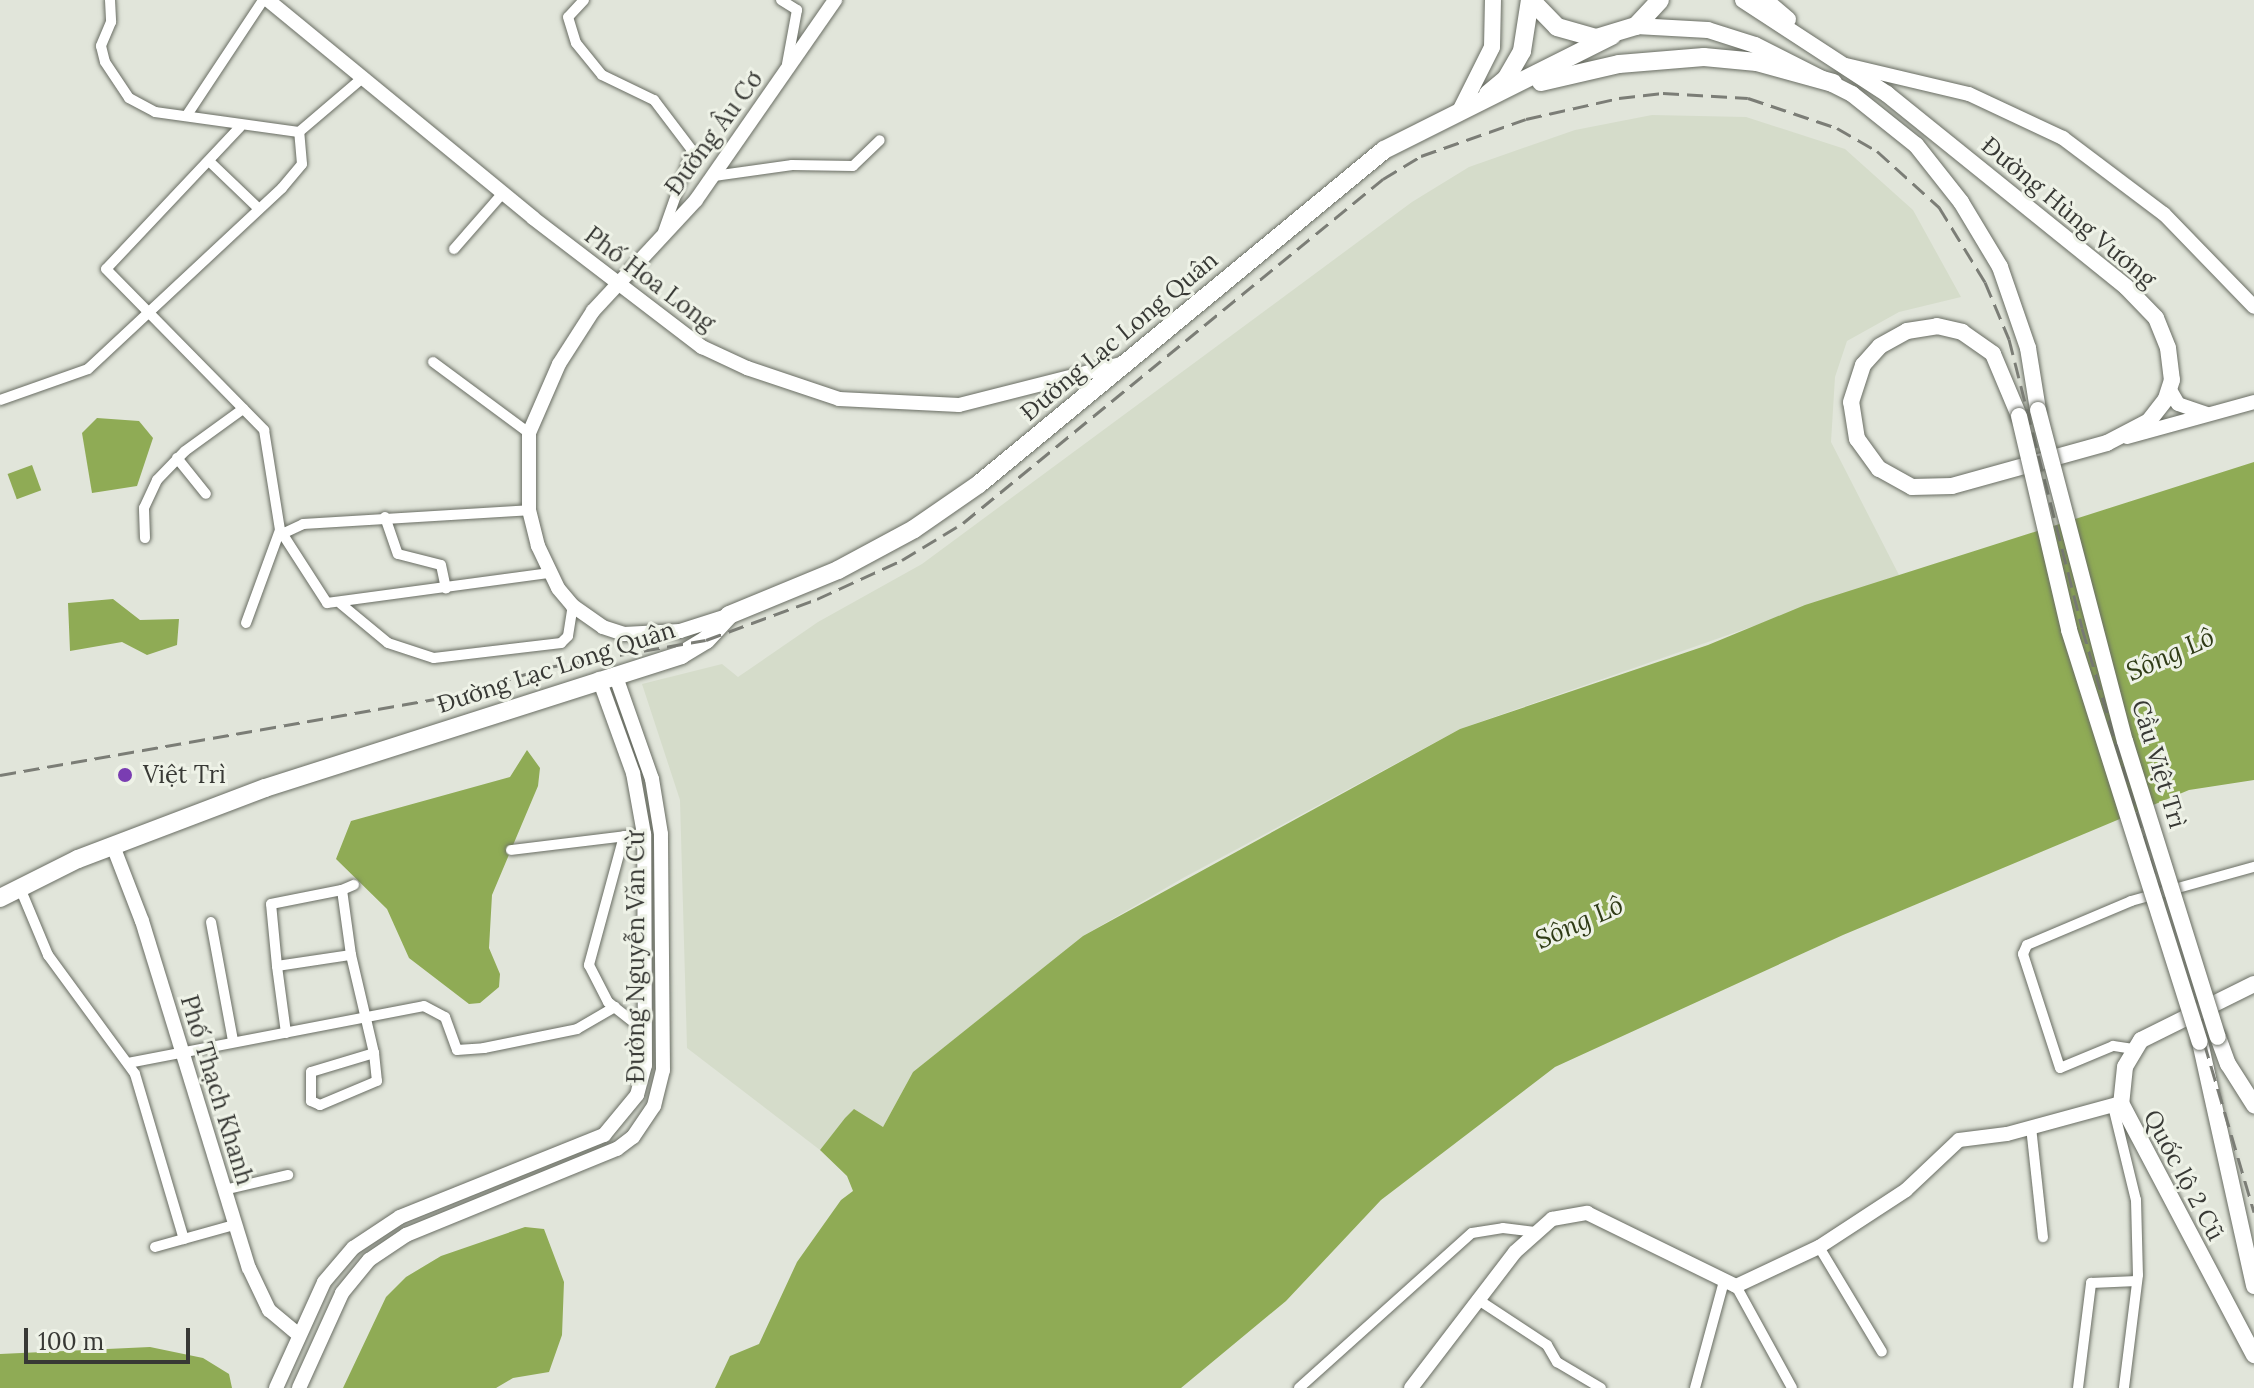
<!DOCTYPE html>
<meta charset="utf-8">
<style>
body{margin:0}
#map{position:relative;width:2254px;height:1388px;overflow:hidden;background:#e1e5da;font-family:Lora,serif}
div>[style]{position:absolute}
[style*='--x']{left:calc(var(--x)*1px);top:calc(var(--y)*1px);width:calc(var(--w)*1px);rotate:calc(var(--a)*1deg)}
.built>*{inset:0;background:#d5dcca}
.water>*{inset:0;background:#8fab55;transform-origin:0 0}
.roads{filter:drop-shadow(0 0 2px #696d63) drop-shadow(0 0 2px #696d63)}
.street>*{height:10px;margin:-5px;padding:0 5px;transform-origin:5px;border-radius:5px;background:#fff}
.secondary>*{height:14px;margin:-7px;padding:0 7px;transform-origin:7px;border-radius:7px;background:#fff}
.primary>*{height:16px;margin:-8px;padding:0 8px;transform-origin:8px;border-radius:8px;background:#fff}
.highway>*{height:18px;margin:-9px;padding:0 9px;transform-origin:9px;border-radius:9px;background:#fff}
.rail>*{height:3px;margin-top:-1.5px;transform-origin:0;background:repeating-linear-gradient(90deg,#7b7d76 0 16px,transparent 0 24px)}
.bridges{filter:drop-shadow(0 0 2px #696d63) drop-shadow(0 0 2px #696d63)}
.primary-bridge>*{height:16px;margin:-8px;padding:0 8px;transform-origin:8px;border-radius:8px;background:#fff}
.dots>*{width:22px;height:22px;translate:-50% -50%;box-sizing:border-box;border:4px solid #eef2e7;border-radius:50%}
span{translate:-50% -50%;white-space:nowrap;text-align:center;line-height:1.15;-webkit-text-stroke:6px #eef2e7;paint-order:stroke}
.street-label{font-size:24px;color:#383935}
.poi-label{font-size:24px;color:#383935}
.left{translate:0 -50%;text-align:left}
.water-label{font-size:26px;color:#2f3b16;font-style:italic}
.scale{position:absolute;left:24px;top:1328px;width:166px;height:36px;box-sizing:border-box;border:4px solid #383935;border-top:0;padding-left:10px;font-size:24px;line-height:28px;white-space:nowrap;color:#383935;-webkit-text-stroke:6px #eef2e7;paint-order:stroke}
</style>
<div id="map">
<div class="built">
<div style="clip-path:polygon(1652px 115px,1746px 117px,1845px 149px,1913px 210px,1961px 297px,1899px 312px,1847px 341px,1835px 377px,1831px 442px,1899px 575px,1460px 729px,1183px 878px,1083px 936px,913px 1072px,883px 1127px,845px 1118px,820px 1150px,687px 1048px,680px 800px,642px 684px,722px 664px,738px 677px,818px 622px,922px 564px,1412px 202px,1469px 167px,1575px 130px)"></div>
</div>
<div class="water">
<div style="clip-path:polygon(97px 418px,139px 421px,153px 438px,137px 486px,92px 493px,82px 433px)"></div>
<div style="clip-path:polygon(2254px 462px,2254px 780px,2189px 790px,1843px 935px,1555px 1067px,1381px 1200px,1286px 1301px,1181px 1388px,715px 1388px,730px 1356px,759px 1344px,797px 1262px,841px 1200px,853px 1191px,847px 1176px,820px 1150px,845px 1118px,854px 1109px,883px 1127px,913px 1072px,1083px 936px,1460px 729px,1708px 645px,1805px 605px)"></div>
<div style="left:32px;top:465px;width:27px;height:26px;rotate:70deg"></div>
<div style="clip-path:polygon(113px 599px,140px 620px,179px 619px,177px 645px,147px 655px,122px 642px,70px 651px,68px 603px)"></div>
<div style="clip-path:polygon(527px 750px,540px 768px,538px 786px,492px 895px,489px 948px,500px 974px,499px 987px,480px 1003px,469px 1004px,409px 958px,387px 909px,336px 859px,351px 821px,510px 777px)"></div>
<div style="clip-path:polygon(525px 1227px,544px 1229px,564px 1282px,562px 1335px,549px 1372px,513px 1378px,496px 1388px,343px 1388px,386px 1297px,406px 1277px,441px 1256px)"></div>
<div style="clip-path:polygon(150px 1347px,203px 1358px,229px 1374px,232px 1388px,0 1388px,0 1354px)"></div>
</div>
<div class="roads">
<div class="street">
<div style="--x:110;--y:0;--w:22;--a:87"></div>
<div style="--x:111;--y:22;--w:26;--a:113"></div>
<div style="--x:101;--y:46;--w:16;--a:76"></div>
<div style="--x:105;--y:62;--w:43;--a:56.3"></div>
<div style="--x:129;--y:98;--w:30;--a:28"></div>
<div style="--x:155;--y:112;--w:145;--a:7.9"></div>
<div style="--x:299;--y:132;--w:80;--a:-40.4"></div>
<div style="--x:584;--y:0;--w:23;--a:133"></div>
<div style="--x:568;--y:17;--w:27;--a:73"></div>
<div style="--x:576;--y:43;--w:41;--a:50.9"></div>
<div style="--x:602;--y:75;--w:58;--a:25.7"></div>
<div style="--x:654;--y:100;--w:63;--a:52.8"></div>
<div style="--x:692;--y:150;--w:87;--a:109.5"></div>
<div style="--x:781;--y:0;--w:19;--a:32"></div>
<div style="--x:797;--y:10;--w:55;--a:100.5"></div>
<div style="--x:187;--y:115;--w:138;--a:-56.5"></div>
<div style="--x:240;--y:127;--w:195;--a:133.3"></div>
<div style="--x:106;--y:269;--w:226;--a:45.5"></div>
<div style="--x:264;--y:430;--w:101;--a:80.9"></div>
<div style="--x:280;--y:530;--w:87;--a:57.2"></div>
<div style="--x:327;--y:603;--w:225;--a:-7.7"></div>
<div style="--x:210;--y:162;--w:66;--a:43.8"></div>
<div style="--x:714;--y:176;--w:79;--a:-8"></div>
<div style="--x:792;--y:165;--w:61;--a:0.9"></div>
<div style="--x:853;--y:166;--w:37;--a:-44"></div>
<div style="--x:454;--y:249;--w:73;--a:-48.9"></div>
<div style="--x:433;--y:362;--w:119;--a:36.5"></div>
<div style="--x:0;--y:400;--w:93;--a:-19.4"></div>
<div style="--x:88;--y:369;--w:265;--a:-43"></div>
<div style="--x:282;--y:188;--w:31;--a:-50"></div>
<div style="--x:302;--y:164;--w:32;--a:-95"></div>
<div style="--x:177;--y:458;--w:46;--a:51.1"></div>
<div style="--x:385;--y:517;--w:39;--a:71"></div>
<div style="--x:398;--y:554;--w:44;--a:14.3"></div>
<div style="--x:441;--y:565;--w:24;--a:78"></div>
<div style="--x:282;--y:534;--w:23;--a:-25"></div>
<div style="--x:303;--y:524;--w:226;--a:-3.5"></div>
<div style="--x:145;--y:538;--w:30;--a:-92"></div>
<div style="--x:144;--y:508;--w:31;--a:-65"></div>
<div style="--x:157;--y:480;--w:40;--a:-46"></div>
<div style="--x:185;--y:451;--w:72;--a:-35.9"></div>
<div style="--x:341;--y:604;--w:61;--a:39.7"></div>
<div style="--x:388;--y:643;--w:48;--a:18.1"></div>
<div style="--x:434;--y:658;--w:128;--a:-6.7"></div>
<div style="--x:561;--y:643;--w:10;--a:-45"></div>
<div style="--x:568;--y:636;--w:30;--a:-81"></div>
<div style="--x:246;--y:623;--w:99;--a:-69.9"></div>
<div style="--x:624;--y:836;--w:134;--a:105.2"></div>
<div style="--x:589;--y:965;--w:42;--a:62.8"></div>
<div style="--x:608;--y:1002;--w:48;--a:38.3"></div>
<div style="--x:511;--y:850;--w:134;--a:-6.9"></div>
<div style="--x:20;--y:888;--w:73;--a:67.3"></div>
<div style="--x:48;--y:955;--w:147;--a:53.8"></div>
<div style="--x:135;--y:1074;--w:172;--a:73.5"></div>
<div style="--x:342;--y:890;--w:13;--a:-23"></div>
<div style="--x:211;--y:922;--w:121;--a:79.5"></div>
<div style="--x:277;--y:966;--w:62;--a:-95.5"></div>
<div style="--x:271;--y:904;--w:72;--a:-11.2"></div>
<div style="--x:342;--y:890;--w:66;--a:82.1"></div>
<div style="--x:351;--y:955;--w:101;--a:76.8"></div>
<div style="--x:374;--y:1053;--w:28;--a:84"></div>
<div style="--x:377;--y:1081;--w:62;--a:157.2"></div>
<div style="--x:320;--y:1105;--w:10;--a:-156"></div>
<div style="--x:311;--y:1101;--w:29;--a:-90"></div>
<div style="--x:311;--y:1072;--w:66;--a:-16.8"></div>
<div style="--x:286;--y:1033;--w:68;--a:-97.7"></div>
<div style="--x:277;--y:966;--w:75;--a:-8.5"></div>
<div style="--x:2133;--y:1049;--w:20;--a:-171"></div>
<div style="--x:2113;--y:1046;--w:57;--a:157.5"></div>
<div style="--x:2060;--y:1068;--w:120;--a:-108"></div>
<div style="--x:2023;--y:954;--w:10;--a:-66"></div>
<div style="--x:2027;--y:945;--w:113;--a:-22.9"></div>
<div style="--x:2131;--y:901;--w:128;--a:-15.5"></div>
<div style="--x:128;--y:1063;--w:301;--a:-10.9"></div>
<div style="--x:424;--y:1006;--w:24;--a:28"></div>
<div style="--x:445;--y:1017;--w:35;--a:70"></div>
<div style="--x:457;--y:1050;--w:27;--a:-4"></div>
<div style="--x:484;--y:1048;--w:95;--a:-11.5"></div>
<div style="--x:577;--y:1029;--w:44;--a:-30.1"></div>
<div style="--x:2113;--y:1106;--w:97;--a:76.3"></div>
<div style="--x:2136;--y:1200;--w:75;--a:88.5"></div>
<div style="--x:2138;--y:1275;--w:114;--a:97.1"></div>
<div style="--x:2031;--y:1127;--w:111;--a:83.8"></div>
<div style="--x:224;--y:1190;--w:66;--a:-13.2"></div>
<div style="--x:155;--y:1247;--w:82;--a:-15.6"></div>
<div style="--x:1819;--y:1247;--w:122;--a:59"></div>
<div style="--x:1736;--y:1286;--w:116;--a:61.2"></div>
<div style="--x:1477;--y:1299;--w:84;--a:33.3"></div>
<div style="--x:1547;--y:1345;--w:20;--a:60"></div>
<div style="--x:1557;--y:1362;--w:51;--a:30.6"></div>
<div style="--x:1299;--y:1388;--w:232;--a:-41.9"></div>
<div style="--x:1472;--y:1233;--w:31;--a:-9"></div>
<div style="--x:1503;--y:1228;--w:34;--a:7"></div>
<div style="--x:1695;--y:1388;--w:111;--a:-74.8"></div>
<div style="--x:2078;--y:1388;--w:106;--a:-82.9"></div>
<div style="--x:2091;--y:1283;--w:46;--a:-2.5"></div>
</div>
<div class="secondary">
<div style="--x:268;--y:0;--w:343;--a:39.4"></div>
<div style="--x:533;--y:218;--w:213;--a:37.4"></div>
<div style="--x:702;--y:347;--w:50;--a:25"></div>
<div style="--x:747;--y:368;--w:97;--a:18.6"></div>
<div style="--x:839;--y:399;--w:120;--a:2.9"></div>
<div style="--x:959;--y:405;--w:171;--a:-14.2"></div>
<div style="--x:1846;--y:65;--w:126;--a:13.3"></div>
<div style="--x:1969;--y:94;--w:104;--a:25.1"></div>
<div style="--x:2063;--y:138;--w:126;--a:37"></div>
<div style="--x:2164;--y:214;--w:129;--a:45.9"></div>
<div style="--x:2170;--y:390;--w:16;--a:60"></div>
<div style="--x:2178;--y:404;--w:31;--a:19"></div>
<div style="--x:2127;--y:437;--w:132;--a:-15.4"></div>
<div style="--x:724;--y:617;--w:46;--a:162.3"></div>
<div style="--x:680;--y:631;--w:56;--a:176.9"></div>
<div style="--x:624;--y:634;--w:22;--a:-162"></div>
<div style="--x:603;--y:627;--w:37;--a:-145"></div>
<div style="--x:573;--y:606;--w:23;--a:-130"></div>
<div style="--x:558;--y:588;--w:47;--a:-115.5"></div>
<div style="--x:538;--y:546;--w:37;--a:-104"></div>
<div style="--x:529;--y:510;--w:77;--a:-90"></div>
<div style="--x:529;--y:433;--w:75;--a:-66.5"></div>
<div style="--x:559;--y:364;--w:63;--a:-57.3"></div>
<div style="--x:593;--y:311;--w:151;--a:-47.1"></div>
<div style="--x:696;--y:200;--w:244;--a:-55.2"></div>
<div style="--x:113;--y:846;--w:80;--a:68.9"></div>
<div style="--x:142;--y:921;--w:363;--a:72.9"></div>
<div style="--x:249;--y:1268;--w:47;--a:64.5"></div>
<div style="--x:269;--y:1310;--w:38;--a:40"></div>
<div style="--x:276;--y:1388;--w:116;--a:-65.6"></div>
<div style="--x:324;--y:1282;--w:45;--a:-49.5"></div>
<div style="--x:353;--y:1248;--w:56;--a:-33.4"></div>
<div style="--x:400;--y:1217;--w:220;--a:-21.9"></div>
<div style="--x:604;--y:1135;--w:52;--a:-50.5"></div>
<div style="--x:637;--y:1095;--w:31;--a:-75"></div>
<div style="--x:645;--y:1065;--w:231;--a:-90.2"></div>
<div style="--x:644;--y:834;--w:62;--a:-100.2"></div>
<div style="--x:633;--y:773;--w:100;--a:-109.9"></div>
<div style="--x:299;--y:1388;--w:104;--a:-65.6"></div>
<div style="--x:342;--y:1293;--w:43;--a:-50.7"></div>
<div style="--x:369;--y:1260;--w:45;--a:-34"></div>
<div style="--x:406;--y:1235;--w:228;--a:-22.2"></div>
<div style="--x:617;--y:1149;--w:20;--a:-37"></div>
<div style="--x:633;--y:1137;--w:37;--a:-56"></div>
<div style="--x:654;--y:1106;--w:37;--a:-76"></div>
<div style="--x:663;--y:1070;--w:236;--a:-90.5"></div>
<div style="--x:661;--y:834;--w:56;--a:-99.3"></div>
<div style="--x:652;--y:779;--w:111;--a:-109.4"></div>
<div style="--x:1411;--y:1388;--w:171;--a:-52.6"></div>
<div style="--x:1515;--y:1252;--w:50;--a:-41.7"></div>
<div style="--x:1552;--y:1219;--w:36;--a:-10"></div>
<div style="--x:1587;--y:1213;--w:166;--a:26.1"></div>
<div style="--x:1736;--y:1286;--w:92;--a:-25.2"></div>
<div style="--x:1819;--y:1247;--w:104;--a:-33.2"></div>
<div style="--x:1906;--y:1190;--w:73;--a:-43.3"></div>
<div style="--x:1959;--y:1140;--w:48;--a:-7.1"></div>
<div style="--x:2007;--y:1134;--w:118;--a:-15.2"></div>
</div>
<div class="primary">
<div style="--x:1743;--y:0;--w:172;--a:33.1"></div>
<div style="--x:1887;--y:94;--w:307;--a:38.9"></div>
<div style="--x:2126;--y:287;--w:43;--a:45.9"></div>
<div style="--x:2156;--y:318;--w:32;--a:68"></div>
<div style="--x:2168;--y:348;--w:32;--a:83"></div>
<div style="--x:2172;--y:380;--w:20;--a:108"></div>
<div style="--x:2166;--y:399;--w:28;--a:128"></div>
<div style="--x:2149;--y:421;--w:47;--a:152.4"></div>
<div style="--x:2107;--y:443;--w:161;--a:164.5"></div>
<div style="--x:1952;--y:486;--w:40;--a:178.6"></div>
<div style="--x:1912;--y:487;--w:38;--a:-151"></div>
<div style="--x:1879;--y:469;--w:37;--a:-126"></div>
<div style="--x:1857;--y:439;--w:37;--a:-99"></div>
<div style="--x:1851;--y:402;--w:39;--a:-72"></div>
<div style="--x:1863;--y:365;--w:25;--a:-48"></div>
<div style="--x:1880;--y:346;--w:31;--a:-29"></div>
<div style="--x:1907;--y:331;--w:30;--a:-9"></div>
<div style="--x:1937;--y:326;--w:26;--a:13"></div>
<div style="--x:1962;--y:332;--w:38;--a:35"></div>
<div style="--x:1993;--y:354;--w:67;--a:67.2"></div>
<div style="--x:1765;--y:0;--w:30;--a:40"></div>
<div style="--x:1636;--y:26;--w:72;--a:3.2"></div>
<div style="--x:1708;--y:30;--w:49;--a:17.7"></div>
<div style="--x:1755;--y:45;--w:109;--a:26.8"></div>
<div style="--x:1852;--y:94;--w:82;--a:38.6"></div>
<div style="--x:1916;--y:145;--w:73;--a:51.7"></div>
<div style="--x:1961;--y:202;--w:76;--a:59"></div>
<div style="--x:2000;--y:267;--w:86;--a:70.9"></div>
<div style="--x:2028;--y:348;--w:63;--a:80.8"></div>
<div style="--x:1461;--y:109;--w:69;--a:-63.4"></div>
<div style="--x:1492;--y:47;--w:47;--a:-88.8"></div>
<div style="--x:2254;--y:984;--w:126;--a:153.6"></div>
<div style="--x:2141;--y:1040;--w:31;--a:121"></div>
<div style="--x:2125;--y:1067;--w:36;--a:96"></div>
<div style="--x:2121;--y:1103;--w:285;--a:62.2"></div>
<div style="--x:2218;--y:1037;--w:29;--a:70"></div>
<div style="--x:2228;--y:1064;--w:49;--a:57.6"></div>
<div style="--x:2200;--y:1042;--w:250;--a:77.5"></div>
</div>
<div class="highway">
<div style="--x:1531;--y:0;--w:37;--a:46"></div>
<div style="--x:1557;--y:27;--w:41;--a:15.8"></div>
<div style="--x:1596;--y:38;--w:42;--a:-16.7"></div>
<div style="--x:1636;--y:26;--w:35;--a:-47"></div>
<div style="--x:1541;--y:82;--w:80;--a:-13"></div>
<div style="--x:1619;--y:64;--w:85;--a:-4.7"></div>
<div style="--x:1704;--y:57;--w:53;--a:5.4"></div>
<div style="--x:1757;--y:62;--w:79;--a:15.4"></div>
<div style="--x:1488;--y:94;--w:23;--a:-40"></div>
<div style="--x:1506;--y:79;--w:32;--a:-60"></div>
<div style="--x:1522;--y:51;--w:52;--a:-81.1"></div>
<div style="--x:0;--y:898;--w:87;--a:-26.6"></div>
<div style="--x:78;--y:859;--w:200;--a:-20.8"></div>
<div style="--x:265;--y:788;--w:437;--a:-17.7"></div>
<div style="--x:681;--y:655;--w:29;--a:-31"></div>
<div style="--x:706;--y:640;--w:34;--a:-47"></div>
<div style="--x:729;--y:615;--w:118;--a:-22.4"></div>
<div style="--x:838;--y:570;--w:86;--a:-28.3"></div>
<div style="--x:914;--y:529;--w:79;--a:-34.7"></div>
<div style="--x:979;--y:484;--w:525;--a:-39.51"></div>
<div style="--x:1384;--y:150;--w:255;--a:-26.6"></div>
</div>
</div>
<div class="rail">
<div style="--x:0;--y:775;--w:456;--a:-9.9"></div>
<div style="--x:449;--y:697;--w:104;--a:-16.7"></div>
<div style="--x:549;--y:667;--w:159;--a:-9.8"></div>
<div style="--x:706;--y:640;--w:118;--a:-20.3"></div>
<div style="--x:817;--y:599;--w:94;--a:-24.6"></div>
<div style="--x:902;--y:560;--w:71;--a:-31.2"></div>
<div style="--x:963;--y:523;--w:543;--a:-39.32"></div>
<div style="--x:1383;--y:179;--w:44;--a:-31.2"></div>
<div style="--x:1421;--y:156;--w:111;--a:-19.4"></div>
<div style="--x:1526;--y:119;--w:95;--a:-12.7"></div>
<div style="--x:1619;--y:98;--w:44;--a:-6.5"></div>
<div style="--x:1663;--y:93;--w:85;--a:3.4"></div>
<div style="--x:1748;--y:98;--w:94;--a:18.6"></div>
<div style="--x:1837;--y:128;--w:46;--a:29.9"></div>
<div style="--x:1877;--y:151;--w:84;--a:42.1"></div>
<div style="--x:1939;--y:207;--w:88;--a:58.5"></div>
<div style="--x:1985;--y:282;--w:62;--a:67.2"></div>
<div style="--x:2009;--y:339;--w:298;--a:75.8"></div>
<div style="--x:2082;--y:628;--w:609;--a:73.59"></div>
</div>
<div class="bridges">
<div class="primary-bridge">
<div style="--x:2038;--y:410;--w:342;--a:75.3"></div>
<div style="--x:2125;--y:741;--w:310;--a:72.6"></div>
<div style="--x:2019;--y:416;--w:220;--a:76.8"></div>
<div style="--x:2069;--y:630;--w:432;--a:72.4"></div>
</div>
</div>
<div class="dots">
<div style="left:125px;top:775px;background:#7a3db2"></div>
</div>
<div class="street-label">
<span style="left:714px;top:133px;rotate:-54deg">Đường Âu Cơ</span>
<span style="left:2069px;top:212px;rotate:40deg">Đường Hùng Vương</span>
<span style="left:650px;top:279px;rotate:37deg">Phố Hoa Long</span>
<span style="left:1119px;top:336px;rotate:-40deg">Đường Lạc Long Quân</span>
<span style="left:556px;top:667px;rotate:-18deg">Đường Lạc Long Quân</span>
<span style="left:2159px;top:764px;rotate:73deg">Cầu Việt Trì</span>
<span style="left:636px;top:957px;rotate:-90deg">Đường Nguyễn Văn Cừ</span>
<span style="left:217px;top:1090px;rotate:73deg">Phố Thạch Khanh</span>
<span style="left:2184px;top:1175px;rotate:62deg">Quốc lộ 2 Cũ</span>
</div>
<div class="poi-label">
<span class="left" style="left:143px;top:775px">Việt Trì</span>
</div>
<div class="water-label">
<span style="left:2170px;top:654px;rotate:-24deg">Sông Lô</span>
<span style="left:1579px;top:922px;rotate:-24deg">Sông Lô</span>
</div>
<div class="scale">100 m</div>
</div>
